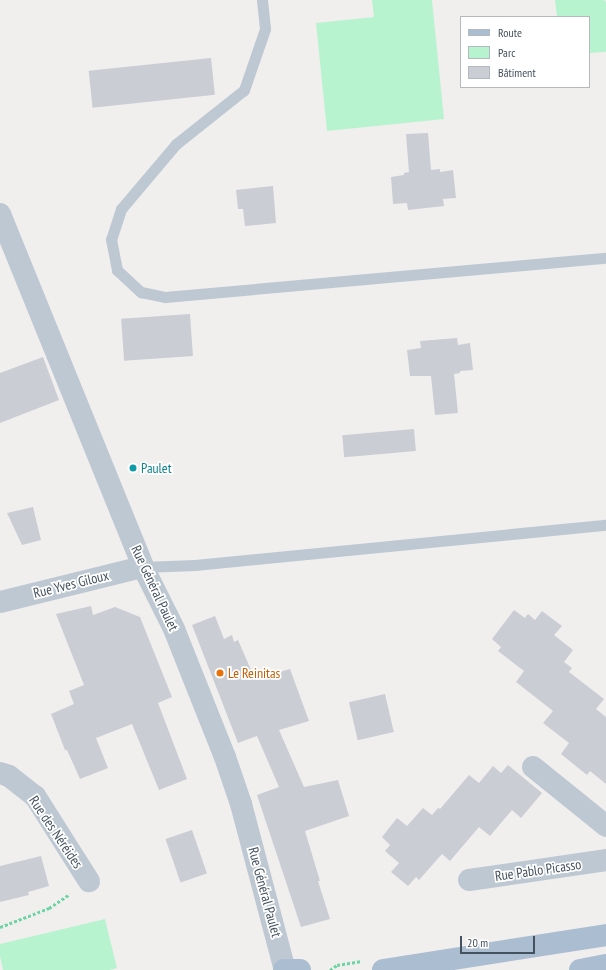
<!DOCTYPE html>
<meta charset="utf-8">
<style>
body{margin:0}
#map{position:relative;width:606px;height:970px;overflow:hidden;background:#f1eeee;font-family:"PT Sans Narrow",sans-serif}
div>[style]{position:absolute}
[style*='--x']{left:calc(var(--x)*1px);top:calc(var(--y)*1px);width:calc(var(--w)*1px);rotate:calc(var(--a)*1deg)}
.green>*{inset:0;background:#b8f3d0}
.building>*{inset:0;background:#cacdd4;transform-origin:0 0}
.path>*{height:2.5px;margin-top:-1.25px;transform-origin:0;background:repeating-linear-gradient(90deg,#6cd5a4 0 3px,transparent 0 5px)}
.service>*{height:11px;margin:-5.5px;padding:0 5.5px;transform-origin:5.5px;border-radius:5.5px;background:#bdc8d2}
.minor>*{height:22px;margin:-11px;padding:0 11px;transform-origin:11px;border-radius:11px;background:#bdc8d2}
.tertiary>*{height:22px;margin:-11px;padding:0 11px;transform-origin:11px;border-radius:11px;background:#bdc8d2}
.primary>*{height:22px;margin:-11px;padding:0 11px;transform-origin:11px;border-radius:11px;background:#abbdd0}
.dots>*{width:11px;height:11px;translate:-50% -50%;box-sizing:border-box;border:2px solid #fff;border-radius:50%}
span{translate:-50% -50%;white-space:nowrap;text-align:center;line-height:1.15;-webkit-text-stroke:3.5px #fff;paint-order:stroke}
.culture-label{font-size:14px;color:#0d838f}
.left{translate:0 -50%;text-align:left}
.street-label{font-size:14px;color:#44515e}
.food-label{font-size:14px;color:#c56008}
.legend{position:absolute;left:460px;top:16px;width:130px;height:72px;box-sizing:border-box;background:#fff;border:1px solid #b4b9bf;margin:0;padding:5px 7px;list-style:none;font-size:12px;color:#44515e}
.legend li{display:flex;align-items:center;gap:8px;height:20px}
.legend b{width:20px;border:1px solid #b4b9bf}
.scale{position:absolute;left:460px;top:936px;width:75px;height:18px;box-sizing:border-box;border:2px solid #44515e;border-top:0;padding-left:5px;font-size:12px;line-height:14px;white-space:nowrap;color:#44515e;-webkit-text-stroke:3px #fff;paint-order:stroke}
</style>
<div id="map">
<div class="green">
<div style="clip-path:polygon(372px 0,432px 0,444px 119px,327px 131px,316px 23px,374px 17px)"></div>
<div style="clip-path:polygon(555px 0,604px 0,606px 2px,606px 52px,589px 53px,589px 17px,557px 17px)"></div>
<div style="clip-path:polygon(105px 919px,117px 968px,110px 970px,3px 970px,0 956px,0 944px)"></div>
</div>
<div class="building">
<div style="left:211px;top:58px;width:37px;height:123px;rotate:84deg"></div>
<div style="clip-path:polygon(428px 133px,431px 170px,440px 169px,440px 172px,453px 170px,456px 198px,443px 199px,444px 206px,408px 210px,407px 203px,393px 204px,391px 177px,404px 175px,404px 173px,409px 172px,406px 134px)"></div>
<div style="clip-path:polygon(273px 186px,276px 223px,245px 226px,243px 209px,238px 209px,236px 190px)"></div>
<div style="left:190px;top:314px;width:42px;height:69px;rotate:86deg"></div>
<div style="clip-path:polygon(457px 338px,458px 345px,470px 343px,473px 370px,460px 371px,460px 373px,454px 374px,458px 413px,435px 415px,431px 376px,410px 376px,407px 350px,421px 348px,420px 341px)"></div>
<div style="clip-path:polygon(43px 357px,59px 400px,0 423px,0 373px)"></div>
<div style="left:414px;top:429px;width:22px;height:72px;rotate:85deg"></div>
<div style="clip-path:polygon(33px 507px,41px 540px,22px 545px,7px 513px)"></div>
<div style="clip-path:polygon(91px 606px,93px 615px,115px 607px,140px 617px,172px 697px,158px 703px,187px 779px,159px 790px,132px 724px,96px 738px,108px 768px,80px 779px,67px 750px,65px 750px,51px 714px,74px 704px,69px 691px,84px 685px,56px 614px)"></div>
<div style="clip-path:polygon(514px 610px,525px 618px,528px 614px,535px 620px,542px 611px,562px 626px,554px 635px,573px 650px,564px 662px,572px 668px,569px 672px,604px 699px,596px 709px,606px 717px,606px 784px,590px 771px,587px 775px,561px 754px,569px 743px,543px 723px,553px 711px,516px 682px,524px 671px,498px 651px,501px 647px,492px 639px)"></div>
<div style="clip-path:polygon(215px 616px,224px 639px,232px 635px,234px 642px,238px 640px,255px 679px,290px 669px,309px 721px,279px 730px,304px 787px,338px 780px,349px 816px,305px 831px,320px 881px,318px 881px,330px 919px,301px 927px,257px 795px,279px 787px,257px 736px,238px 743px,192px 625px)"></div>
<div style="left:385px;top:694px;width:39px;height:37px;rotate:77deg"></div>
<div style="clip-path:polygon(508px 765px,542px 793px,521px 818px,512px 810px,490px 836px,479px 827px,450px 861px,442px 854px,419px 880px,416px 877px,408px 886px,391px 872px,399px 863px,385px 851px,390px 845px,382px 837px,397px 818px,407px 826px,423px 808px,432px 815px,438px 808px,440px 809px,469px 775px,479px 783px,493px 766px,501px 773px)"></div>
<div style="left:192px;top:830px;width:46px;height:28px;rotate:71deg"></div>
<div style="clip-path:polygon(41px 856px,49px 886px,28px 892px,29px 895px,0 902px,0 866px)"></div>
</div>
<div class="path">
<div style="--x:0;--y:927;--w:53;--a:-21.2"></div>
<div style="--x:49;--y:908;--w:25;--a:-34"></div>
<div style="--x:330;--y:970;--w:9;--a:-36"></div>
<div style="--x:337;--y:965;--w:25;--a:-9"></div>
</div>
<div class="service">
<div style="--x:262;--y:0;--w:29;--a:84"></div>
<div style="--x:265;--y:29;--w:65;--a:109"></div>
<div style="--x:244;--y:90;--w:87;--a:141.5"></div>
<div style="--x:176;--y:144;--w:85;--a:130.2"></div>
<div style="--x:121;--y:209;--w:32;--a:108"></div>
<div style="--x:111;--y:239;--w:32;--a:79"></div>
<div style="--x:117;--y:270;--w:33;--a:43"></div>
<div style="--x:141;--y:292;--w:25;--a:12"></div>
<div style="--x:165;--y:297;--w:443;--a:-5.1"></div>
<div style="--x:143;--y:567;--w:52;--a:-2.2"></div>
<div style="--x:195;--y:565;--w:413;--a:-5.6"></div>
</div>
<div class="minor">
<div style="--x:0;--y:602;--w:147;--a:-13.8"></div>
<div style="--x:533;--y:767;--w:94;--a:38.9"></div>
<div style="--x:0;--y:773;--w:9;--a:18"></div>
<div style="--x:9;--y:776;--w:33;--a:38"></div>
<div style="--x:35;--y:796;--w:101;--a:57.6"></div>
<div style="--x:469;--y:880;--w:138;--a:-8.3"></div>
</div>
<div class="tertiary">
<div style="--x:0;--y:214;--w:381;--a:67.9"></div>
<div style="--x:143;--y:567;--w:69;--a:63.4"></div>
<div style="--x:174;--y:629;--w:138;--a:68.3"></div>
<div style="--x:225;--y:757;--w:50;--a:71.2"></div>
<div style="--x:241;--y:804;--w:172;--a:75.2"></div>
</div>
<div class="primary">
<div style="--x:284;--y:970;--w:16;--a:0"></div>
<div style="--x:383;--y:970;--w:226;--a:-8.9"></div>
<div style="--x:580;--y:970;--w:26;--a:-11"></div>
</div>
<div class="dots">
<div style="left:133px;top:468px;background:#0f9aa8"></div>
<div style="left:220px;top:673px;background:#e8710a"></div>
</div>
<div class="culture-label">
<span class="left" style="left:141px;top:468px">Paulet</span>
</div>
<div class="street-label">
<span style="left:71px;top:584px;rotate:-14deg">Rue Yves Giloux</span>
<span style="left:155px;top:588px;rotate:65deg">Rue Général Paulet</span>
<span style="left:56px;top:832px;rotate:56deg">Rue des Néréides</span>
<span style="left:538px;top:870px;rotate:-8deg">Rue Pablo Picasso</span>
<span style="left:265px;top:892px;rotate:75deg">Rue Général Paulet</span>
</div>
<div class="food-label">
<span class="left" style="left:228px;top:673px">Le Reinitas</span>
</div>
<ul class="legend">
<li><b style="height:5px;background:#abbdd0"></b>Route</li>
<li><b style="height:11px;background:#b8f3d0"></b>Parc</li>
<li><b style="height:11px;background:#cacdd4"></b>Bâtiment</li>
</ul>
<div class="scale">20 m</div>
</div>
